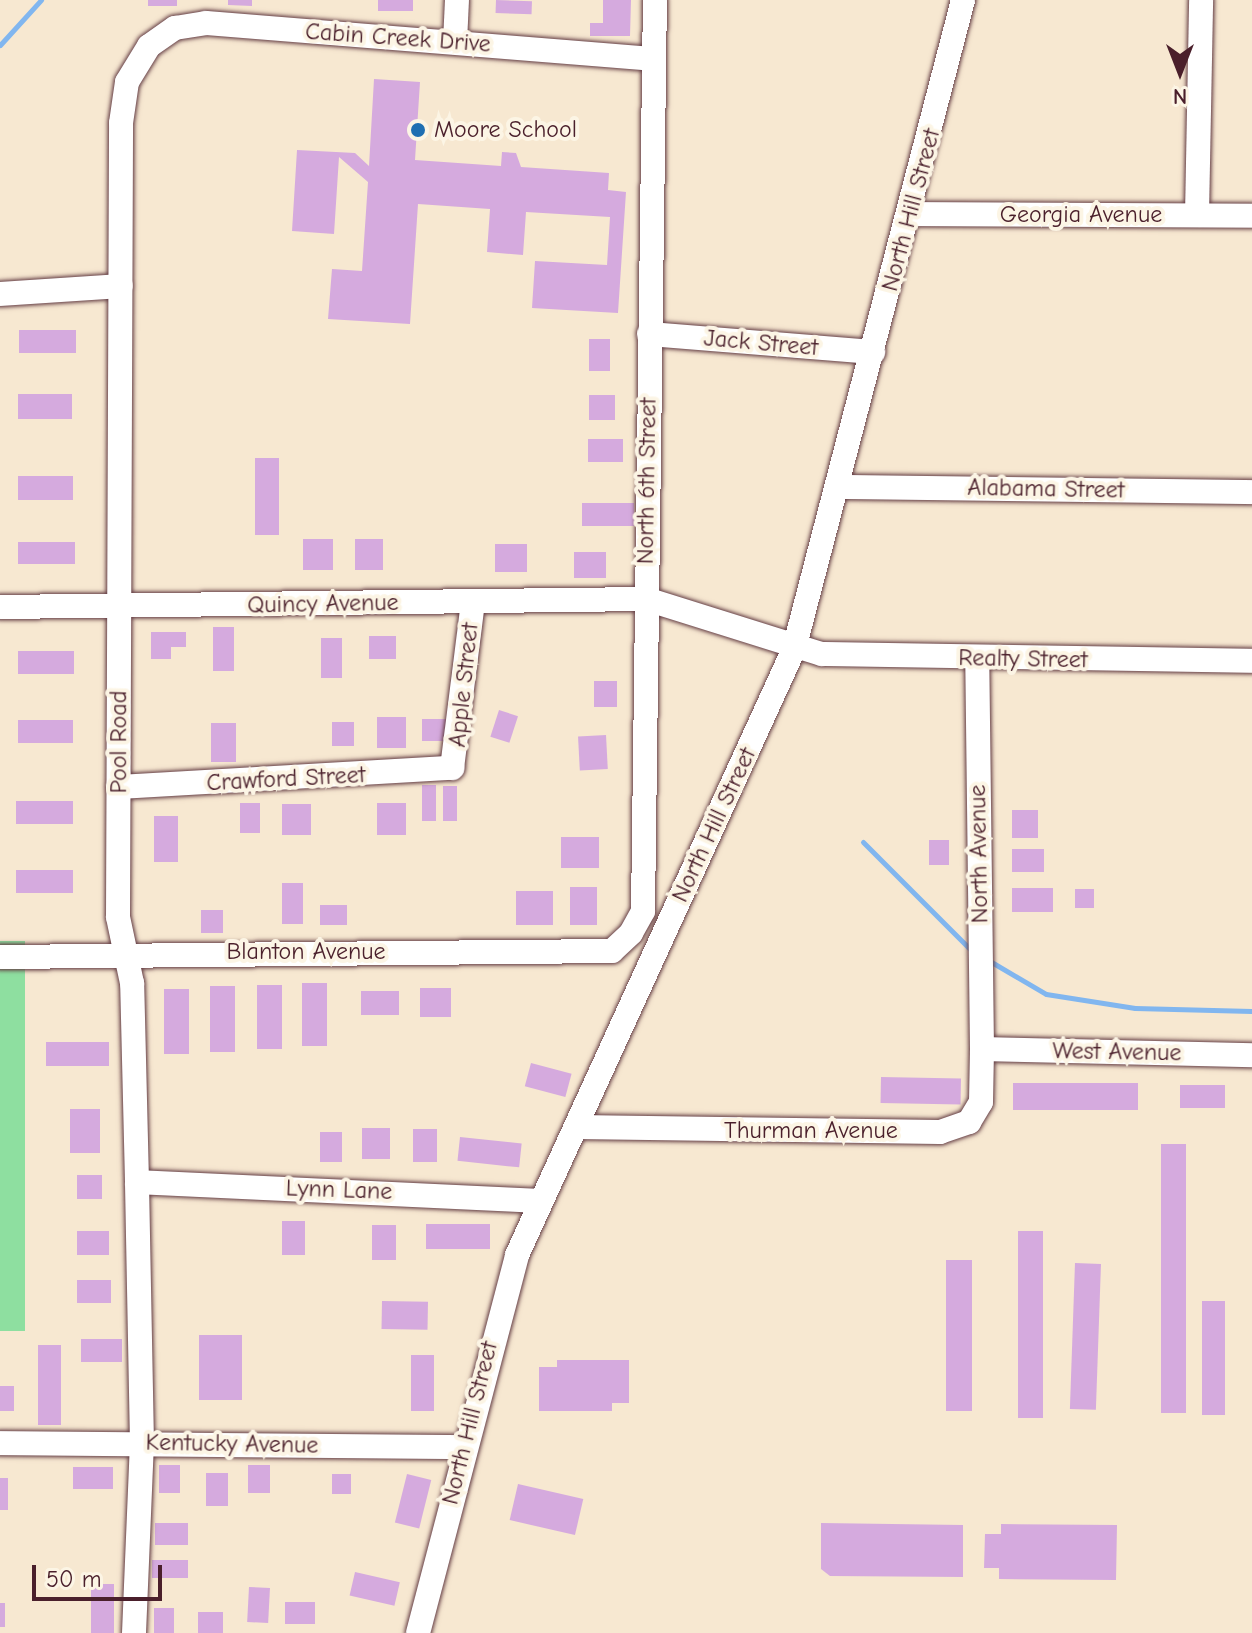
<!DOCTYPE html>
<style>
body{margin:0}
#map{position:relative;width:1252px;height:1633px;overflow:hidden;background:#f7e8d1;font-family:"Comic Neue",sans-serif}
div>[style]{position:absolute}
[style*='--x']{left:calc(var(--x)*1px);top:calc(var(--y)*1px);width:calc(var(--w)*1px);rotate:calc(var(--a)*1deg)}
.green>*{inset:0;background:#8edfa0;transform-origin:0 0}
.stream>*{height:5px;margin:-2.5px;padding:0 2.5px;transform-origin:2.5px;border-radius:2.5px;background:#81b6ef}
.building>*{inset:0;background:#d5aade;transform-origin:0 0}
.roads{filter:drop-shadow(0 0 2px #643d44) drop-shadow(0 0 2px #643d44)}
.minor>*{height:24px;margin:-12px;padding:0 12px;transform-origin:12px;border-radius:12px;background:#fff}
.dots>*{width:22px;height:22px;translate:-50% -50%;box-sizing:border-box;border:4px solid #fcf5e5;border-radius:50%}
span{translate:-50% -50%;white-space:nowrap;text-align:center;line-height:1.15;-webkit-text-stroke:8px #fcf5e5;paint-order:stroke}
.street-label{font-size:24px;color:#4a1f2b}
.poi-label{font-size:24px;color:#4a1f2b}
.left{translate:0 -50%;text-align:left}
.north{position:absolute;left:1140px;top:32px;width:80px;height:80px;-webkit-text-stroke:6px #fcf5e5;paint-order:stroke;rotate:180deg;font-size:22px;font-weight:700;line-height:32px;text-align:center;color:#4a1f2b}
.north::after{content:'';display:block;margin:auto;width:28px;height:36px;background:#4a1f2b;clip-path:polygon(50% 0,100% 100%,50% 72%,0 100%)}
.scale{position:absolute;left:32px;top:1565px;width:130px;height:36px;box-sizing:border-box;border:4px solid #4a1f2b;border-top:0;padding-left:10px;font-size:24px;line-height:28px;white-space:nowrap;color:#4a1f2b;-webkit-text-stroke:6px #fcf5e5;paint-order:stroke}
</style>
<div id="map">
<div class="green">
<div style="left:25px;top:941px;width:390px;height:25px;rotate:90deg"></div>
</div>
<div class="stream">
<div style="--x:0;--y:45;--w:61;--a:-47.7"></div>
<div style="--x:863;--y:842;--w:154;--a:45"></div>
<div style="--x:988;--y:960;--w:67;--a:30.4"></div>
<div style="--x:1046;--y:994;--w:90;--a:8.9"></div>
<div style="--x:1135;--y:1008;--w:117;--a:1.5"></div>
</div>
<div class="building">
<div style="left:148px;top:0;width:29px;height:6px"></div>
<div style="clip-path:polygon(228px 0,252px 0,252px 6px,228px 5px)"></div>
<div style="left:378px;top:0;width:35px;height:11px"></div>
<div style="left:496px;top:0;width:36px;height:13px;rotate:2deg"></div>
<div style="clip-path:polygon(603px 0,631px 0,630px 36px,590px 36px,590px 23px,603px 23px)"></div>
<div style="clip-path:polygon(374px 79px,420px 82px,415px 160px,501px 166px,502px 152px,516px 153px,521px 167px,609px 173px,608px 190px,626px 192px,618px 313px,532px 308px,535px 261px,607px 265px,610px 217px,526px 212px,523px 255px,487px 252px,490px 209px,418px 204px,410px 324px,328px 319px,332px 269px,362px 271px,368px 182px,339px 157px,334px 234px,292px 231px,297px 150px,355px 153px,369px 166px)"></div>
<div style="left:19px;top:330px;width:57px;height:23px"></div>
<div style="left:589px;top:339px;width:21px;height:32px"></div>
<div style="left:18px;top:394px;width:54px;height:25px"></div>
<div style="left:589px;top:395px;width:26px;height:25px"></div>
<div style="left:588px;top:439px;width:35px;height:23px"></div>
<div style="left:255px;top:458px;width:24px;height:77px"></div>
<div style="left:18px;top:476px;width:55px;height:24px"></div>
<div style="left:582px;top:503px;width:52px;height:23px"></div>
<div style="left:303px;top:539px;width:30px;height:31px"></div>
<div style="left:355px;top:539px;width:28px;height:31px"></div>
<div style="left:18px;top:542px;width:57px;height:22px"></div>
<div style="left:495px;top:544px;width:32px;height:28px"></div>
<div style="left:574px;top:552px;width:32px;height:26px"></div>
<div style="left:213px;top:627px;width:21px;height:44px"></div>
<div style="clip-path:polygon(151px 632px,186px 632px,186px 647px,171px 647px,171px 659px,151px 659px)"></div>
<div style="left:369px;top:636px;width:27px;height:23px"></div>
<div style="left:321px;top:638px;width:21px;height:40px"></div>
<div style="left:18px;top:651px;width:56px;height:23px"></div>
<div style="left:594px;top:681px;width:23px;height:26px"></div>
<div style="left:499px;top:710px;width:20px;height:28px;rotate:18deg"></div>
<div style="left:377px;top:717px;width:29px;height:31px"></div>
<div style="left:422px;top:719px;width:25px;height:22px"></div>
<div style="left:18px;top:720px;width:55px;height:23px"></div>
<div style="left:332px;top:722px;width:22px;height:24px"></div>
<div style="left:211px;top:723px;width:25px;height:39px"></div>
<div style="left:606px;top:735px;width:34px;height:28px;rotate:87deg"></div>
<div style="left:422px;top:785px;width:14px;height:36px"></div>
<div style="left:443px;top:786px;width:14px;height:35px"></div>
<div style="left:16px;top:801px;width:57px;height:23px"></div>
<div style="left:240px;top:803px;width:20px;height:30px"></div>
<div style="left:377px;top:803px;width:29px;height:32px"></div>
<div style="left:282px;top:804px;width:29px;height:31px"></div>
<div style="left:1012px;top:810px;width:26px;height:28px"></div>
<div style="left:154px;top:816px;width:24px;height:46px"></div>
<div style="left:561px;top:837px;width:38px;height:31px"></div>
<div style="left:929px;top:840px;width:20px;height:25px"></div>
<div style="left:1012px;top:849px;width:32px;height:23px"></div>
<div style="left:16px;top:870px;width:57px;height:23px"></div>
<div style="left:282px;top:883px;width:21px;height:41px"></div>
<div style="left:570px;top:887px;width:27px;height:38px"></div>
<div style="left:1012px;top:888px;width:41px;height:24px"></div>
<div style="left:1075px;top:889px;width:19px;height:19px"></div>
<div style="left:516px;top:891px;width:37px;height:34px"></div>
<div style="left:320px;top:905px;width:27px;height:20px"></div>
<div style="left:201px;top:910px;width:22px;height:23px"></div>
<div style="left:302px;top:983px;width:25px;height:63px"></div>
<div style="left:257px;top:985px;width:25px;height:64px"></div>
<div style="left:210px;top:986px;width:25px;height:66px"></div>
<div style="left:420px;top:988px;width:31px;height:29px"></div>
<div style="left:164px;top:989px;width:25px;height:65px"></div>
<div style="left:361px;top:991px;width:38px;height:24px"></div>
<div style="left:46px;top:1042px;width:63px;height:24px"></div>
<div style="left:531px;top:1063px;width:42px;height:24px;rotate:15deg"></div>
<div style="left:881px;top:1077px;width:80px;height:26px;rotate:1deg"></div>
<div style="left:1013px;top:1083px;width:125px;height:27px"></div>
<div style="left:1180px;top:1085px;width:45px;height:23px"></div>
<div style="left:70px;top:1109px;width:30px;height:44px"></div>
<div style="left:362px;top:1128px;width:28px;height:31px"></div>
<div style="left:413px;top:1129px;width:24px;height:33px"></div>
<div style="left:320px;top:1132px;width:22px;height:30px"></div>
<div style="left:460px;top:1137px;width:62px;height:24px;rotate:6deg"></div>
<div style="left:1161px;top:1144px;width:25px;height:269px"></div>
<div style="left:77px;top:1175px;width:25px;height:24px"></div>
<div style="left:282px;top:1221px;width:23px;height:34px"></div>
<div style="left:426px;top:1224px;width:64px;height:25px"></div>
<div style="left:372px;top:1225px;width:24px;height:35px"></div>
<div style="left:77px;top:1231px;width:32px;height:24px"></div>
<div style="left:1018px;top:1231px;width:25px;height:187px"></div>
<div style="left:946px;top:1260px;width:26px;height:151px"></div>
<div style="left:1075px;top:1263px;width:26px;height:146px;rotate:2deg"></div>
<div style="left:77px;top:1280px;width:34px;height:23px"></div>
<div style="left:382px;top:1301px;width:46px;height:28px;rotate:1deg"></div>
<div style="left:1202px;top:1301px;width:23px;height:114px"></div>
<div style="left:199px;top:1335px;width:43px;height:65px"></div>
<div style="left:81px;top:1339px;width:41px;height:23px"></div>
<div style="left:38px;top:1345px;width:23px;height:80px"></div>
<div style="left:411px;top:1355px;width:23px;height:56px"></div>
<div style="clip-path:polygon(557px 1360px,629px 1360px,629px 1403px,612px 1403px,612px 1411px,539px 1411px,539px 1367px,557px 1367px)"></div>
<div style="left:0;top:1386px;width:14px;height:25px"></div>
<div style="left:159px;top:1465px;width:21px;height:28px"></div>
<div style="left:248px;top:1465px;width:22px;height:28px"></div>
<div style="left:73px;top:1467px;width:40px;height:22px"></div>
<div style="left:206px;top:1473px;width:22px;height:33px"></div>
<div style="left:332px;top:1474px;width:19px;height:20px"></div>
<div style="left:407px;top:1474px;width:25px;height:50px;rotate:14deg"></div>
<div style="left:0;top:1478px;width:8px;height:32px"></div>
<div style="left:518px;top:1484px;width:67px;height:37px;rotate:13deg"></div>
<div style="left:155px;top:1523px;width:33px;height:22px"></div>
<div style="clip-path:polygon(821px 1523px,963px 1525px,963px 1577px,830px 1576px,821px 1569px)"></div>
<div style="clip-path:polygon(1001px 1524px,1117px 1525px,1116px 1580px,999px 1579px,999px 1568px,984px 1568px,985px 1534px,1001px 1534px)"></div>
<div style="left:152px;top:1560px;width:36px;height:18px"></div>
<div style="left:355px;top:1572px;width:46px;height:24px;rotate:13deg"></div>
<div style="left:91px;top:1584px;width:23px;height:49px"></div>
<div style="left:249px;top:1587px;width:21px;height:35px;rotate:3deg"></div>
<div style="left:285px;top:1602px;width:30px;height:22px"></div>
<div style="left:0;top:1603px;width:5px;height:24px"></div>
<div style="left:154px;top:1608px;width:20px;height:25px"></div>
<div style="left:198px;top:1612px;width:25px;height:21px"></div>
</div>
<div class="roads">
<div class="minor">
<div style="--x:455;--y:42;--w:42;--a:-87.3"></div>
<div style="--x:911;--y:214;--w:341;--a:0.3"></div>
<div style="--x:1197;--y:215;--w:215;--a:-88.9"></div>
<div style="--x:0;--y:294;--w:121;--a:-3.8"></div>
<div style="--x:649;--y:334;--w:225;--a:4.6"></div>
<div style="--x:840;--y:487;--w:412;--a:0.7"></div>
<div style="--x:0;--y:607;--w:646;--a:-0.71"></div>
<div style="--x:646;--y:599;--w:184;--a:17.4"></div>
<div style="--x:822;--y:654;--w:430;--a:0.9"></div>
<div style="--x:118;--y:787;--w:335;--a:-3.3"></div>
<div style="--x:452;--y:768;--w:167;--a:-82.8"></div>
<div style="--x:0;--y:957;--w:612;--a:-0.56"></div>
<div style="--x:612;--y:951;--w:26;--a:-43"></div>
<div style="--x:631;--y:933;--w:25;--a:-61"></div>
<div style="--x:643;--y:911;--w:911;--a:-89.25"></div>
<div style="--x:982;--y:1049;--w:270;--a:1.3"></div>
<div style="--x:576;--y:1127;--w:364;--a:0.8"></div>
<div style="--x:940;--y:1132;--w:31;--a:-19"></div>
<div style="--x:969;--y:1122;--w:23;--a:-59"></div>
<div style="--x:981;--y:1102;--w:53;--a:-88.9"></div>
<div style="--x:982;--y:1049;--w:390;--a:-90.7"></div>
<div style="--x:137;--y:1182;--w:403;--a:2.7"></div>
<div style="--x:0;--y:1443;--w:464;--a:0.5"></div>
<div style="--x:134;--y:1633;--w:189;--a:-87.6"></div>
<div style="--x:142;--y:1444;--w:262;--a:-91.1"></div>
<div style="--x:137;--y:1182;--w:199;--a:-91.4"></div>
<div style="--x:132;--y:983;--w:67;--a:-102"></div>
<div style="--x:118;--y:917;--w:794;--a:-89.78"></div>
<div style="--x:121;--y:123;--w:41;--a:-81.7"></div>
<div style="--x:127;--y:82;--w:42;--a:-58.6"></div>
<div style="--x:149;--y:46;--w:32;--a:-35"></div>
<div style="--x:175;--y:28;--w:31;--a:-9"></div>
<div style="--x:206;--y:23;--w:448;--a:4.6"></div>
<div style="--x:418;--y:1633;--w:391;--a:-75.3"></div>
<div style="--x:517;--y:1255;--w:666;--a:-65.44"></div>
<div style="--x:794;--y:649;--w:671;--a:-75.4"></div>
</div>
</div>
<div class="dots">
<div style="left:418px;top:130px;background:#1f6fb2"></div>
</div>
<div class="street-label">
<span style="left:398px;top:38px;rotate:4deg">Cabin Creek Drive</span>
<span style="left:911px;top:210px;rotate:-75deg">North Hill Street</span>
<span style="left:1081px;top:215px">Georgia Avenue</span>
<span style="left:761px;top:343px;rotate:5deg">Jack Street</span>
<span style="left:647px;top:481px;rotate:-89deg">North 6th Street</span>
<span style="left:1046px;top:489px;rotate:1deg">Alabama Street</span>
<span style="left:323px;top:604px;rotate:-1deg">Quincy Avenue</span>
<span style="left:1023px;top:659px;rotate:1deg">Realty Street</span>
<span style="left:464px;top:685px;rotate:-84deg">Apple Street</span>
<span style="left:119px;top:742px;rotate:-90deg">Pool Road</span>
<span style="left:286px;top:779px;rotate:-3deg">Crawford Street</span>
<span style="left:714px;top:825px;rotate:-65deg">North Hill Street</span>
<span style="left:979px;top:854px;rotate:-91deg">North Avenue</span>
<span style="left:306px;top:952px">Blanton Avenue</span>
<span style="left:1117px;top:1052px;rotate:1deg">West Avenue</span>
<span style="left:811px;top:1131px">Thurman Avenue</span>
<span style="left:339px;top:1190px;rotate:2deg">Lynn Lane</span>
<span style="left:470px;top:1423px;rotate:-76deg">North Hill Street</span>
<span style="left:232px;top:1444px;rotate:1deg">Kentucky Avenue</span>
</div>
<div class="poi-label">
<span class="left" style="left:434px;top:130px">Moore School</span>
</div>
<div class="north">N</div>
<div class="scale">50 m</div>
</div>
